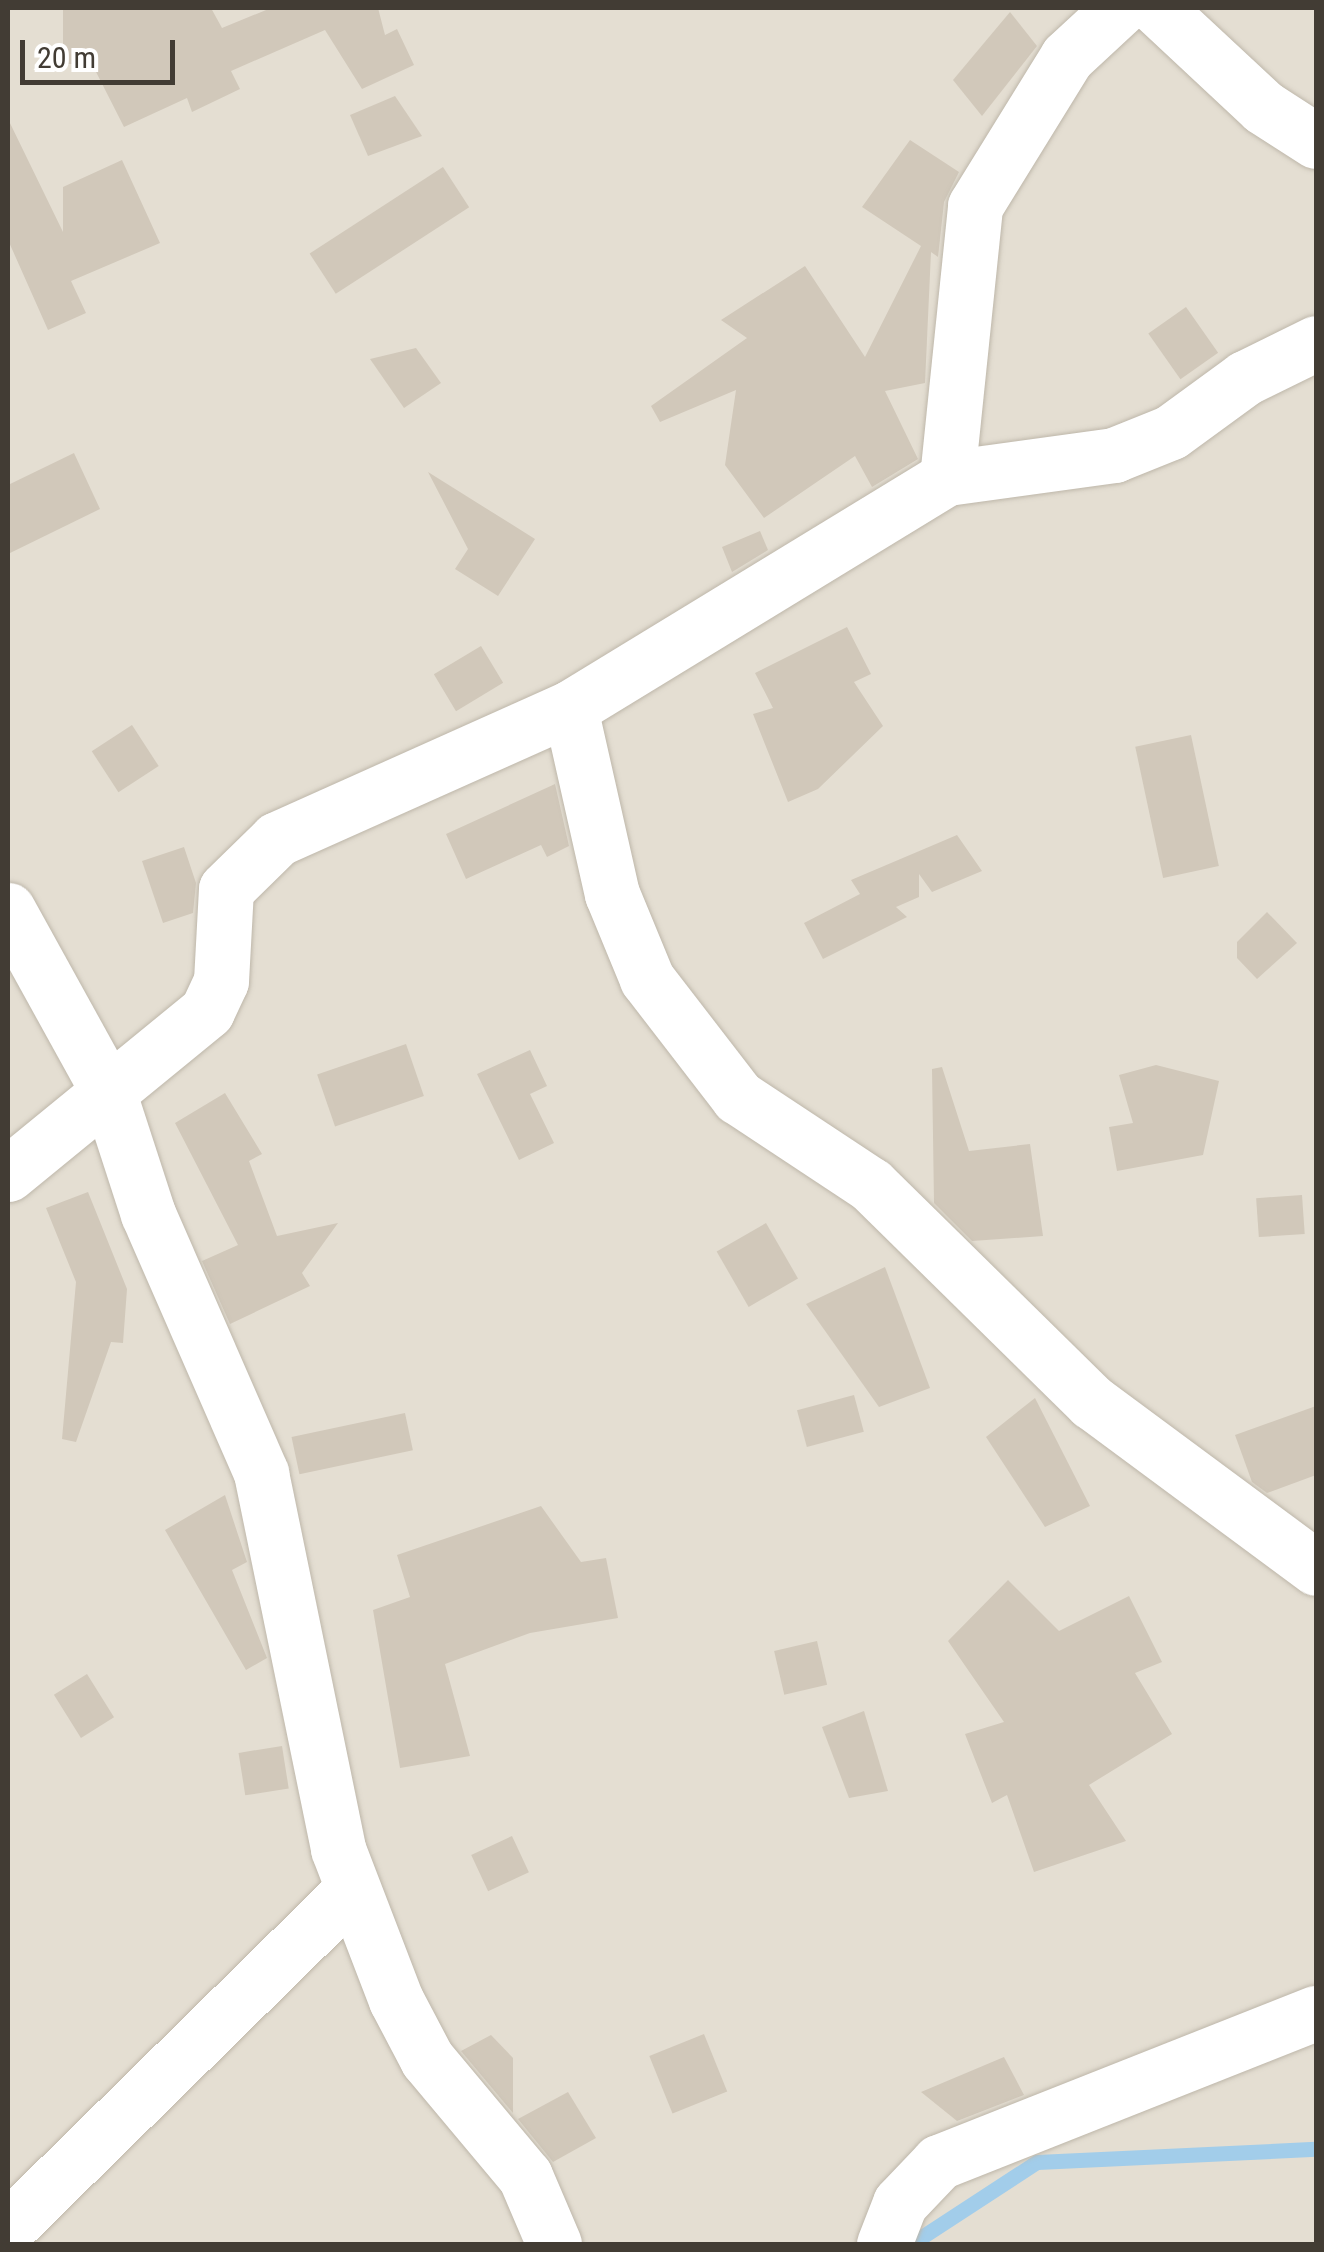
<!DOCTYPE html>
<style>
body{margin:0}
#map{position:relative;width:1324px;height:2252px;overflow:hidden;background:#f0ece3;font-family:"Roboto Condensed",sans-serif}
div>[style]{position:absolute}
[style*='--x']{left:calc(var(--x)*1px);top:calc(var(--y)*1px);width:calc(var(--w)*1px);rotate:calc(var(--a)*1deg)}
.residential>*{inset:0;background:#e4ded2;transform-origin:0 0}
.stream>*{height:15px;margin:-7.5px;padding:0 7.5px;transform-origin:7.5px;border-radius:7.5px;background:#a2cdea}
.building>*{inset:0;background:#d1c8ba;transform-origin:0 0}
.roads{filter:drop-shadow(0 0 2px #beb7aa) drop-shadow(0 0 2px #beb7aa)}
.minor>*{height:55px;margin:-27.5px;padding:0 27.5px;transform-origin:27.5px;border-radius:27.5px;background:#fff}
span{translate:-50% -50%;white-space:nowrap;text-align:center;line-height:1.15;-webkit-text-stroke:10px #fff;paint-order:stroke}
.frame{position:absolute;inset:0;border:10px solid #423c34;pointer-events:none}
.scale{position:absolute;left:20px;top:40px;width:155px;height:45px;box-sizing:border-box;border:5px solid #423c34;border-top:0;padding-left:12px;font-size:30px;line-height:35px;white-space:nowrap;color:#423c34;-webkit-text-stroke:8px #fff;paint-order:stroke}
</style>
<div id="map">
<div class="residential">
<div style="left:8px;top:8px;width:1308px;height:2236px"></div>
</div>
<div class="stream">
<div style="--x:911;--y:2244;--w:150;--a:-33.1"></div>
<div style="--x:1037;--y:2162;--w:279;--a:-2.7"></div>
</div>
<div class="building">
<div style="clip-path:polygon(63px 8px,211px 8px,222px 28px,271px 8px,378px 8px,385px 35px,397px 29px,414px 65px,362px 89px,325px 30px,231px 71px,240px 89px,192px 112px,187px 98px,124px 127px,92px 64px,63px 64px)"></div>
<div style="clip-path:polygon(1010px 12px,1037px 46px,982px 116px,953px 80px)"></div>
<div style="clip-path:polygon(395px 96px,422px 136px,368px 156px,350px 115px)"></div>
<div style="clip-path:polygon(8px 119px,63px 232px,63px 187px,122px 160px,160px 243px,71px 281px,86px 313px,48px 330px,8px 240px)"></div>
<div style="clip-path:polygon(910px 140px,959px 172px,944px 202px,938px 257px,931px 252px,925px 383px,885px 391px,918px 459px,872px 487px,855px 456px,764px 518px,725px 465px,736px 390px,660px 422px,651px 406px,747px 338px,721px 320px,805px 266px,865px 357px,921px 246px,862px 207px)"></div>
<div style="left:443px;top:167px;width:48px;height:159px;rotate:57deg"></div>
<div style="left:1186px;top:307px;width:56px;height:46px;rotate:55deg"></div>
<div style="clip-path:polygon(416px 348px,441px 383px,404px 408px,370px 359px)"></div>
<div style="clip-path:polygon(74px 453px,100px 509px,8px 554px,8px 485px)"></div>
<div style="clip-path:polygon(428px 472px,535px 539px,498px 596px,455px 569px,468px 549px)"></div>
<div style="clip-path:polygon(760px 531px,768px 550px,732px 572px,722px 547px)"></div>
<div style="clip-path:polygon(847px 627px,871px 674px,854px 682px,883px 726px,818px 789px,788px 802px,753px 714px,773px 708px,755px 673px)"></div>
<div style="left:481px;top:646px;width:43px;height:55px;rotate:59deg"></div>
<div style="left:132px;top:725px;width:49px;height:48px;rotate:57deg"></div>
<div style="left:1191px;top:735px;width:134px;height:57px;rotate:78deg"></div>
<div style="clip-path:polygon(555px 784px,569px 846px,547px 857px,541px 845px,466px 879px,446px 834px)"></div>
<div style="clip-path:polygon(957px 835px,982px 871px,932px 892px,919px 874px,919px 897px,896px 907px,907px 917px,823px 959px,804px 923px,860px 894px,851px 880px)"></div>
<div style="clip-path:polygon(184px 847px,196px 883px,193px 913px,163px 923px,142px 861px)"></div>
<div style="clip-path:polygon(1267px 912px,1297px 943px,1257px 979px,1237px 958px,1237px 942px)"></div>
<div style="left:406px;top:1044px;width:55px;height:94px;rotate:71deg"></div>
<div style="clip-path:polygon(530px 1050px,547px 1086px,530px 1094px,554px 1143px,519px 1160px,477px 1074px)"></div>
<div style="clip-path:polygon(1156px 1065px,1219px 1081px,1203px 1155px,1117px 1171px,1109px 1127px,1133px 1123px,1119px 1075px)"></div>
<div style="clip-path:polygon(942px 1067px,969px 1151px,1030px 1144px,1043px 1236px,972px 1241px,934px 1203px,932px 1069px)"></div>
<div style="clip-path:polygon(225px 1093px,262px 1154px,249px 1161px,277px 1236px,338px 1223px,302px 1273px,310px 1286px,230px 1324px,202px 1261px,238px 1245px,175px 1123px)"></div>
<div style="clip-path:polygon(88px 1192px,127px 1289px,123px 1343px,111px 1342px,76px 1442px,62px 1439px,76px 1282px,46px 1208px)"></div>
<div style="left:1302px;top:1195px;width:39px;height:46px;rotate:86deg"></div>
<div style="left:766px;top:1223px;width:64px;height:57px;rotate:60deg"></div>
<div style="clip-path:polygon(885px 1267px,930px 1388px,879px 1407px,806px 1304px)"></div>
<div style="left:854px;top:1395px;width:38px;height:59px;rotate:75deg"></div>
<div style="clip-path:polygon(1035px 1398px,1090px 1506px,1045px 1527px,986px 1437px)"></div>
<div style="clip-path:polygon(1316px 1406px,1316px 1475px,1267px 1493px,1252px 1482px,1235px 1435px)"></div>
<div style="left:405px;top:1413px;width:38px;height:116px;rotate:78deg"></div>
<div style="clip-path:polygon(225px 1495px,247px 1562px,232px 1570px,267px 1658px,246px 1670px,165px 1530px)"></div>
<div style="clip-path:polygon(541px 1506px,581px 1562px,606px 1558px,618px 1618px,530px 1633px,445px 1664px,470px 1756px,400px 1768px,373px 1610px,410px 1597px,397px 1555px)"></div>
<div style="clip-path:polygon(1008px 1580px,1059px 1631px,1129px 1596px,1162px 1662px,1135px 1673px,1172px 1734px,1089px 1785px,1126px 1841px,1034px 1872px,1007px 1795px,992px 1803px,965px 1734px,1004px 1722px,948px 1641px)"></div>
<div style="left:817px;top:1641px;width:45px;height:44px;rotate:77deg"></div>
<div style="left:87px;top:1674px;width:51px;height:39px;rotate:58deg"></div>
<div style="clip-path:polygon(864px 1711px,888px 1791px,849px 1798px,822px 1727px)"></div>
<div style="left:282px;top:1746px;width:43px;height:44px;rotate:81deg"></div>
<div style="left:512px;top:1836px;width:40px;height:45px;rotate:65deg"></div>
<div style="left:704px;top:2034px;width:62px;height:59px;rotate:68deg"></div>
<div style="clip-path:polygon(491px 2035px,513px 2058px,513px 2113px,461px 2051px)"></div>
<div style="clip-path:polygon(1004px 2057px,1024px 2095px,957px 2121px,921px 2092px)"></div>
<div style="clip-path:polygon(568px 2092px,596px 2138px,553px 2162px,518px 2119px)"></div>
</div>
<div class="roads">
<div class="minor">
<div style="--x:1157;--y:8;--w:145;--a:43"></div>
<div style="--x:1263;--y:107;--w:63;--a:32.7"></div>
<div style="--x:947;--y:478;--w:273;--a:-84.1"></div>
<div style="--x:975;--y:206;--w:175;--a:-58.3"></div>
<div style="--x:1067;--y:57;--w:72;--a:-42.8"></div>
<div style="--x:570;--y:708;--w:191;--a:77.3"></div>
<div style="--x:612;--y:894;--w:92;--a:67.6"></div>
<div style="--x:647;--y:979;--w:149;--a:52.4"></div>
<div style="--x:738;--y:1097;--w:159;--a:33.5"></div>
<div style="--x:871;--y:1185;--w:310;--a:44.5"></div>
<div style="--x:1092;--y:1402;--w:279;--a:36.5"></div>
<div style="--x:8;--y:910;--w:207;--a:61.1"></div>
<div style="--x:108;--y:1091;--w:129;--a:72"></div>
<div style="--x:148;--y:1214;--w:283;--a:66.4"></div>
<div style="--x:261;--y:1473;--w:384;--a:78.4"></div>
<div style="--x:338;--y:1849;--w:162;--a:69"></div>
<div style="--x:396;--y:2000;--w:67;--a:62.3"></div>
<div style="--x:427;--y:2059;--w:153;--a:50.1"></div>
<div style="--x:525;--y:2176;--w:74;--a:66.9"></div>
<div style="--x:8;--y:1174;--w:257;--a:-39.3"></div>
<div style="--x:207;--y:1011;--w:33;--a:-65"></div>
<div style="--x:221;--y:981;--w:92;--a:-86.9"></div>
<div style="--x:226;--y:889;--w:71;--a:-44.4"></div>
<div style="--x:277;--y:839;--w:321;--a:-24.1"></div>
<div style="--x:570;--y:708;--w:442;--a:-31.4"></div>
<div style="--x:947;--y:478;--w:169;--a:-7.8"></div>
<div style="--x:1114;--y:455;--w:61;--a:-22"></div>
<div style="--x:1171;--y:432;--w:92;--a:-36.1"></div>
<div style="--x:1245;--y:378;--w:79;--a:-26.2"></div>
<div style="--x:8;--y:2228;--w:482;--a:-44.5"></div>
<div style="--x:884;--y:2244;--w:44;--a:-68.7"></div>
<div style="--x:900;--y:2203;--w:57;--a:-46.4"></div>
<div style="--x:939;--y:2162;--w:405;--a:-21.6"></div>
</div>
</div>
<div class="frame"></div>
<div class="scale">20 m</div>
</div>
